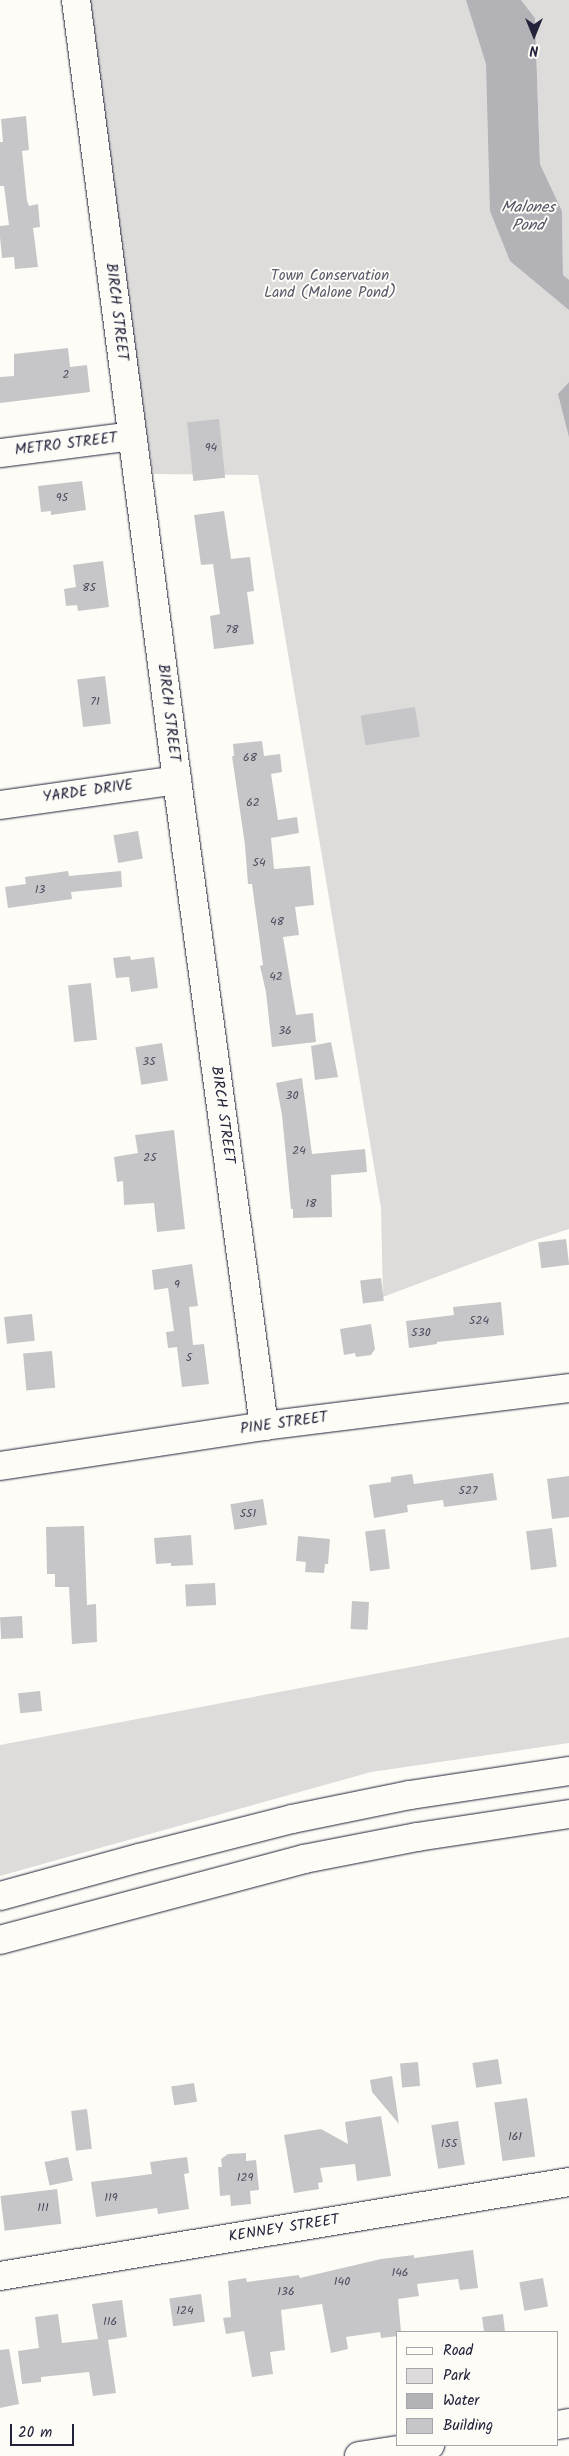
<!DOCTYPE html>
<style>
body{margin:0}
#map{position:relative;width:569px;height:2456px;overflow:hidden;background:#fdfcf7;font-family:Kalam,sans-serif}
div>[style]{position:absolute}
[style*='--x']{left:calc(var(--x)*1px);top:calc(var(--y)*1px);width:calc(var(--w)*1px);rotate:calc(var(--a)*1deg)}
.green>*{inset:0;background:#dddcdb}
.water>*{inset:0;background:#b2b2b7}
.building>*{inset:0;background:#c6c6c8;transform-origin:0 0}
.roads{filter:drop-shadow(0 0 1px #22223b) drop-shadow(0 0 1px #22223b)}
.minor>*{height:28px;margin:-14px;padding:0 14px;transform-origin:14px;border-radius:14px;background:#fdfcf7}
.major>*{height:28px;margin:-14px;padding:0 14px;transform-origin:14px;border-radius:14px;background:#fdfcf7}
.highway>*{height:28px;margin:-14px;padding:0 14px;transform-origin:14px;border-radius:14px;background:#fdfcf7}
span{translate:-50% -50%;white-space:nowrap;text-align:center;line-height:1.15;-webkit-text-stroke:4px #fdfcf7;paint-order:stroke}
.number-label{font-size:12px;color:#4b4b5e}
.number-label span{-webkit-text-stroke-width:0}
.park-label{font-size:15px;color:#5a5a6b}
.street-label{font-size:15px;color:#22223b}
.water-label{font-size:16px;color:#545466;font-style:italic}
.legend{position:absolute;left:396px;top:2331px;width:162px;height:115px;box-sizing:border-box;background:#fdfcf7;border:1px solid #a5a5ac;margin:0;padding:6px 9px;list-style:none;font-size:15px;color:#22223b}
.legend li{display:flex;align-items:center;gap:10px;height:25px}
.legend b{width:25px;border:1px solid #a5a5ac}
.north{position:absolute;left:509px;top:10px;width:50px;height:50px;-webkit-text-stroke:4px #fdfcf7;paint-order:stroke;rotate:180deg;font-size:14px;font-weight:700;line-height:20px;text-align:center;color:#22223b}
.north::after{content:'';display:block;margin:auto;width:18px;height:22px;background:#22223b;clip-path:polygon(50% 0,100% 100%,50% 72%,0 100%)}
.scale{position:absolute;left:10px;top:2424px;width:64px;height:22px;box-sizing:border-box;border:2px solid #22223b;border-top:0;padding-left:6px;font-size:15px;line-height:18px;white-space:nowrap;color:#22223b;-webkit-text-stroke:4px #fdfcf7;paint-order:stroke}
</style>
<div id="map">
<div class="green">
<div style="clip-path:polygon(82px 0,483px 0,563px 274px,562px 211px,540px 164px,535px 18px,521px 0,569px 0,569px 1229px,529px 1242px,383px 1297px,381px 1208px,258px 475px,153px 474px)"></div>
<div style="clip-path:polygon(569px 1637px,569px 1743px,371px 1772px,0 1876px,0 1745px)"></div>
</div>
<div class="water">
<div style="clip-path:polygon(466px 0,521px 0,535px 18px,540px 164px,562px 211px,563px 275px,569px 280px,569px 310px,510px 261px,490px 211px,486px 64px)"></div>
<div style="clip-path:polygon(569px 382px,569px 437px,558px 394px)"></div>
</div>
<div class="building">
<div style="clip-path:polygon(26px 116px,29px 150px,22px 151px,27px 201px,29px 206px,38px 204px,40px 227px,33px 228px,38px 267px,15px 269px,14px 257px,2px 258px,0 237px,0 226px,9px 225px,4px 186px,0 186px,0 142px,3px 142px,1px 119px)"></div>
<div style="clip-path:polygon(68px 348px,70px 367px,87px 365px,90px 392px,0 403px,0 377px,14px 376px,14px 354px)"></div>
<div style="left:219px;top:419px;width:59px;height:32px;rotate:84deg"></div>
<div style="clip-path:polygon(82px 481px,86px 510px,51px 515px,51px 511px,41px 512px,38px 486px)"></div>
<div style="clip-path:polygon(224px 511px,231px 559px,250px 557px,254px 591px,247px 592px,254px 644px,214px 649px,210px 616px,220px 614px,213px 564px,201px 565px,194px 515px)"></div>
<div style="clip-path:polygon(103px 561px,109px 607px,78px 611px,77px 605px,66px 606px,64px 589px,76px 587px,73px 565px)"></div>
<div style="left:105px;top:676px;width:48px;height:28px;rotate:83deg"></div>
<div style="left:415px;top:707px;width:30px;height:55px;rotate:81deg"></div>
<div style="clip-path:polygon(262px 741px,264px 756px,280px 754px,282px 772px,271px 774px,278px 820px,297px 817px,299px 833px,271px 838px,274px 869px,310px 866px,314px 905px,295px 907px,299px 935px,283px 937px,296px 1015px,313px 1013px,316px 1042px,272px 1047px,266px 992px,260px 966px,263px 965px,252px 884px,248px 884px,245px 845px,232px 756px,234px 756px,233px 744px)"></div>
<div style="left:138px;top:831px;width:28px;height:25px;rotate:80deg"></div>
<div style="clip-path:polygon(68px 871px,69px 876px,121px 871px,122px 887px,71px 892px,72px 899px,8px 908px,5px 887px,26px 884px,25px 877px)"></div>
<div style="clip-path:polygon(130px 956px,131px 960px,154px 957px,158px 988px,131px 992px,129px 977px,116px 978px,113px 958px)"></div>
<div style="left:91px;top:983px;width:57px;height:23px;rotate:84deg"></div>
<div style="clip-path:polygon(331px 1042px,338px 1077px,315px 1080px,311px 1046px)"></div>
<div style="left:162px;top:1043px;width:38px;height:27px;rotate:81deg"></div>
<div style="clip-path:polygon(302px 1078px,312px 1154px,365px 1149px,367px 1172px,331px 1175px,332px 1217px,293px 1218px,293px 1209px,291px 1209px,282px 1115px,276px 1083px)"></div>
<div style="clip-path:polygon(174px 1130px,185px 1229px,157px 1232px,154px 1203px,124px 1205px,123px 1181px,117px 1182px,114px 1157px,138px 1153px,135px 1135px)"></div>
<div style="left:566px;top:1239px;width:26px;height:28px;rotate:83deg"></div>
<div style="clip-path:polygon(192px 1264px,198px 1306px,189px 1307px,193px 1345px,204px 1344px,209px 1384px,182px 1387px,177px 1347px,168px 1348px,166px 1332px,174px 1331px,168px 1288px,154px 1290px,152px 1270px)"></div>
<div style="left:381px;top:1278px;width:23px;height:21px;rotate:83deg"></div>
<div style="clip-path:polygon(501px 1302px,504px 1335px,437px 1342px,437px 1344px,409px 1348px,406px 1321px,454px 1315px,453px 1307px)"></div>
<div style="left:32px;top:1314px;width:27px;height:28px;rotate:84deg"></div>
<div style="clip-path:polygon(371px 1324px,375px 1349px,371px 1355px,356px 1357px,355px 1353px,344px 1355px,340px 1329px)"></div>
<div style="left:52px;top:1351px;width:37px;height:29px;rotate:85deg"></div>
<div style="clip-path:polygon(493px 1473px,497px 1500px,444px 1507px,443px 1500px,407px 1505px,408px 1512px,374px 1518px,369px 1485px,391px 1482px,391px 1477px,412px 1474px,414px 1484px)"></div>
<div style="clip-path:polygon(569px 1476px,569px 1517px,552px 1519px,547px 1479px)"></div>
<div style="left:263px;top:1499px;width:26px;height:33px;rotate:81deg"></div>
<div style="clip-path:polygon(84px 1526px,87px 1605px,96px 1604px,97px 1642px,72px 1644px,69px 1587px,55px 1587px,55px 1574px,47px 1574px,46px 1527px)"></div>
<div style="left:552px;top:1528px;width:39px;height:26px;rotate:83deg"></div>
<div style="left:385px;top:1529px;width:40px;height:20px;rotate:83deg"></div>
<div style="clip-path:polygon(191px 1535px,193px 1565px,171px 1566px,171px 1563px,156px 1564px,154px 1538px)"></div>
<div style="clip-path:polygon(298px 1536px,330px 1539px,328px 1564px,325px 1564px,324px 1573px,305px 1572px,306px 1562px,296px 1561px)"></div>
<div style="left:215px;top:1583px;width:22px;height:30px;rotate:87deg"></div>
<div style="left:352px;top:1601px;width:17px;height:28px;rotate:3deg"></div>
<div style="left:22px;top:1616px;width:22px;height:22px;rotate:87deg"></div>
<div style="left:40px;top:1691px;width:20px;height:22px;rotate:84deg"></div>
<div style="left:498px;top:2059px;width:25px;height:26px;rotate:81deg"></div>
<div style="left:418px;top:2062px;width:24px;height:18px;rotate:85deg"></div>
<div style="clip-path:polygon(392px 2076px,399px 2124px,372px 2092px,370px 2080px)"></div>
<div style="left:194px;top:2083px;width:19px;height:23px;rotate:81deg"></div>
<div style="left:527px;top:2098px;width:59px;height:33px;rotate:82deg"></div>
<div style="left:87px;top:2109px;width:40px;height:16px;rotate:83deg"></div>
<div style="clip-path:polygon(381px 2116px,391px 2176px,357px 2181px,355px 2164px,320px 2168px,323px 2182px,318px 2183px,319px 2189px,294px 2193px,284px 2135px,321px 2129px,348px 2144px,345px 2122px)"></div>
<div style="left:458px;top:2121px;width:44px;height:27px;rotate:81deg"></div>
<div style="clip-path:polygon(246px 2153px,246px 2161px,256px 2160px,259px 2190px,250px 2191px,251px 2204px,231px 2206px,230px 2195px,220px 2196px,218px 2167px,222px 2167px,221px 2159px,228px 2154px)"></div>
<div style="left:68px;top:2157px;width:24px;height:24px;rotate:78deg"></div>
<div style="clip-path:polygon(187px 2157px,189px 2173px,184px 2174px,189px 2209px,158px 2214px,157px 2208px,96px 2217px,91px 2182px,152px 2174px,150px 2162px)"></div>
<div style="left:57px;top:2189px;width:35px;height:57px;rotate:83deg"></div>
<div style="clip-path:polygon(473px 2250px,478px 2288px,460px 2290px,458px 2279px,417px 2284px,419px 2296px,398px 2299px,401px 2332px,398px 2332px,398px 2336px,381px 2338px,380px 2332px,346px 2337px,348px 2349px,331px 2353px,322px 2304px,281px 2310px,285px 2350px,270px 2352px,273px 2374px,252px 2377px,244px 2331px,226px 2334px,223px 2318px,231px 2317px,228px 2281px,246px 2278px,247px 2282px,299px 2275px,300px 2278px,381px 2259px,414px 2255px,414px 2258px)"></div>
<div style="left:543px;top:2278px;width:29px;height:24px;rotate:80deg"></div>
<div style="left:201px;top:2294px;width:28px;height:32px;rotate:82deg"></div>
<div style="clip-path:polygon(122px 2300px,127px 2337px,108px 2340px,116px 2393px,93px 2396px,89px 2372px,41px 2377px,41px 2382px,22px 2384px,18px 2351px,39px 2348px,35px 2317px,58px 2314px,62px 2343px,98px 2339px,92px 2304px)"></div>
<div style="clip-path:polygon(503px 2314px,505px 2332px,484px 2332px,482px 2317px)"></div>
<div style="clip-path:polygon(9px 2349px,19px 2404px,0 2408px,0 2350px)"></div>
</div>
<div class="roads">
<div class="minor">
<div style="--x:0;--y:453;--w:133;--a:-7.3"></div>
<div style="--x:0;--y:805;--w:179;--a:-8"></div>
<div style="--x:0;--y:2276;--w:577;--a:-9.38"></div>
<div style="--x:558;--y:2425;--w:11;--a:-10"></div>
<div style="--x:359;--y:2456;--w:72;--a:-8.8"></div>
</div>
<div class="major">
<div style="--x:76;--y:0;--w:787;--a:82.62"></div>
<div style="--x:177;--y:780;--w:652;--a:82.33"></div>
<div style="--x:0;--y:1466;--w:267;--a:-8.6"></div>
<div style="--x:264;--y:1426;--w:307;--a:-7.1"></div>
</div>
<div class="highway">
<div style="--x:0;--y:1896;--w:144;--a:-15.3"></div>
<div style="--x:139;--y:1858;--w:158;--a:-14.3"></div>
<div style="--x:292;--y:1819;--w:120;--a:-11.5"></div>
<div style="--x:410;--y:1795;--w:161;--a:-8.6"></div>
<div style="--x:0;--y:1940;--w:315;--a:-14.9"></div>
<div style="--x:304;--y:1859;--w:115;--a:-11"></div>
<div style="--x:417;--y:1837;--w:154;--a:-8.6"></div>
</div>
</div>
<div class="number-label">
<span style="left:66px;top:375px">2</span>
<span style="left:211px;top:448px">94</span>
<span style="left:62px;top:498px">95</span>
<span style="left:89px;top:588px">85</span>
<span style="left:232px;top:630px">78</span>
<span style="left:95px;top:702px">71</span>
<span style="left:250px;top:758px">68</span>
<span style="left:253px;top:803px">62</span>
<span style="left:259px;top:863px">54</span>
<span style="left:40px;top:890px">13</span>
<span style="left:277px;top:922px">48</span>
<span style="left:276px;top:977px">42</span>
<span style="left:285px;top:1031px">36</span>
<span style="left:149px;top:1062px">35</span>
<span style="left:292px;top:1096px">30</span>
<span style="left:299px;top:1151px">24</span>
<span style="left:150px;top:1158px">25</span>
<span style="left:311px;top:1204px">18</span>
<span style="left:177px;top:1285px">9</span>
<span style="left:479px;top:1321px">524</span>
<span style="left:421px;top:1333px">530</span>
<span style="left:189px;top:1358px">5</span>
<span style="left:468px;top:1491px">527</span>
<span style="left:248px;top:1514px">551</span>
<span style="left:515px;top:2137px">161</span>
<span style="left:449px;top:2144px">155</span>
<span style="left:245px;top:2178px">129</span>
<span style="left:111px;top:2198px">119</span>
<span style="left:43px;top:2208px">111</span>
<span style="left:400px;top:2273px">146</span>
<span style="left:342px;top:2282px">140</span>
<span style="left:286px;top:2292px">136</span>
<span style="left:185px;top:2311px">124</span>
<span style="left:110px;top:2322px">116</span>
</div>
<div class="park-label">
<span style="left:330px;top:285px">Town Conservation<br>Land (Malone Pond)</span>
</div>
<div class="street-label">
<span style="left:116px;top:312px;rotate:83deg">BIRCH STREET</span>
<span style="left:66px;top:445px;rotate:-7deg">METRO STREET</span>
<span style="left:168px;top:713px;rotate:83deg">BIRCH STREET</span>
<span style="left:88px;top:792px;rotate:-8deg">YARDE DRIVE</span>
<span style="left:222px;top:1115px;rotate:82deg">BIRCH STREET</span>
<span style="left:284px;top:1424px;rotate:-8deg">PINE STREET</span>
<span style="left:284px;top:2229px;rotate:-9deg">KENNEY STREET</span>
</div>
<div class="water-label">
<span style="left:528px;top:217px">Malones<br>Pond</span>
</div>
<ul class="legend">
<li><b style="height:6px;background:#fdfcf7"></b>Road</li>
<li><b style="height:14px;background:#dddcdb"></b>Park</li>
<li><b style="height:14px;background:#b2b2b7"></b>Water</li>
<li><b style="height:14px;background:#c6c6c8"></b>Building</li>
</ul>
<div class="north">N</div>
<div class="scale">20 m</div>
</div>
